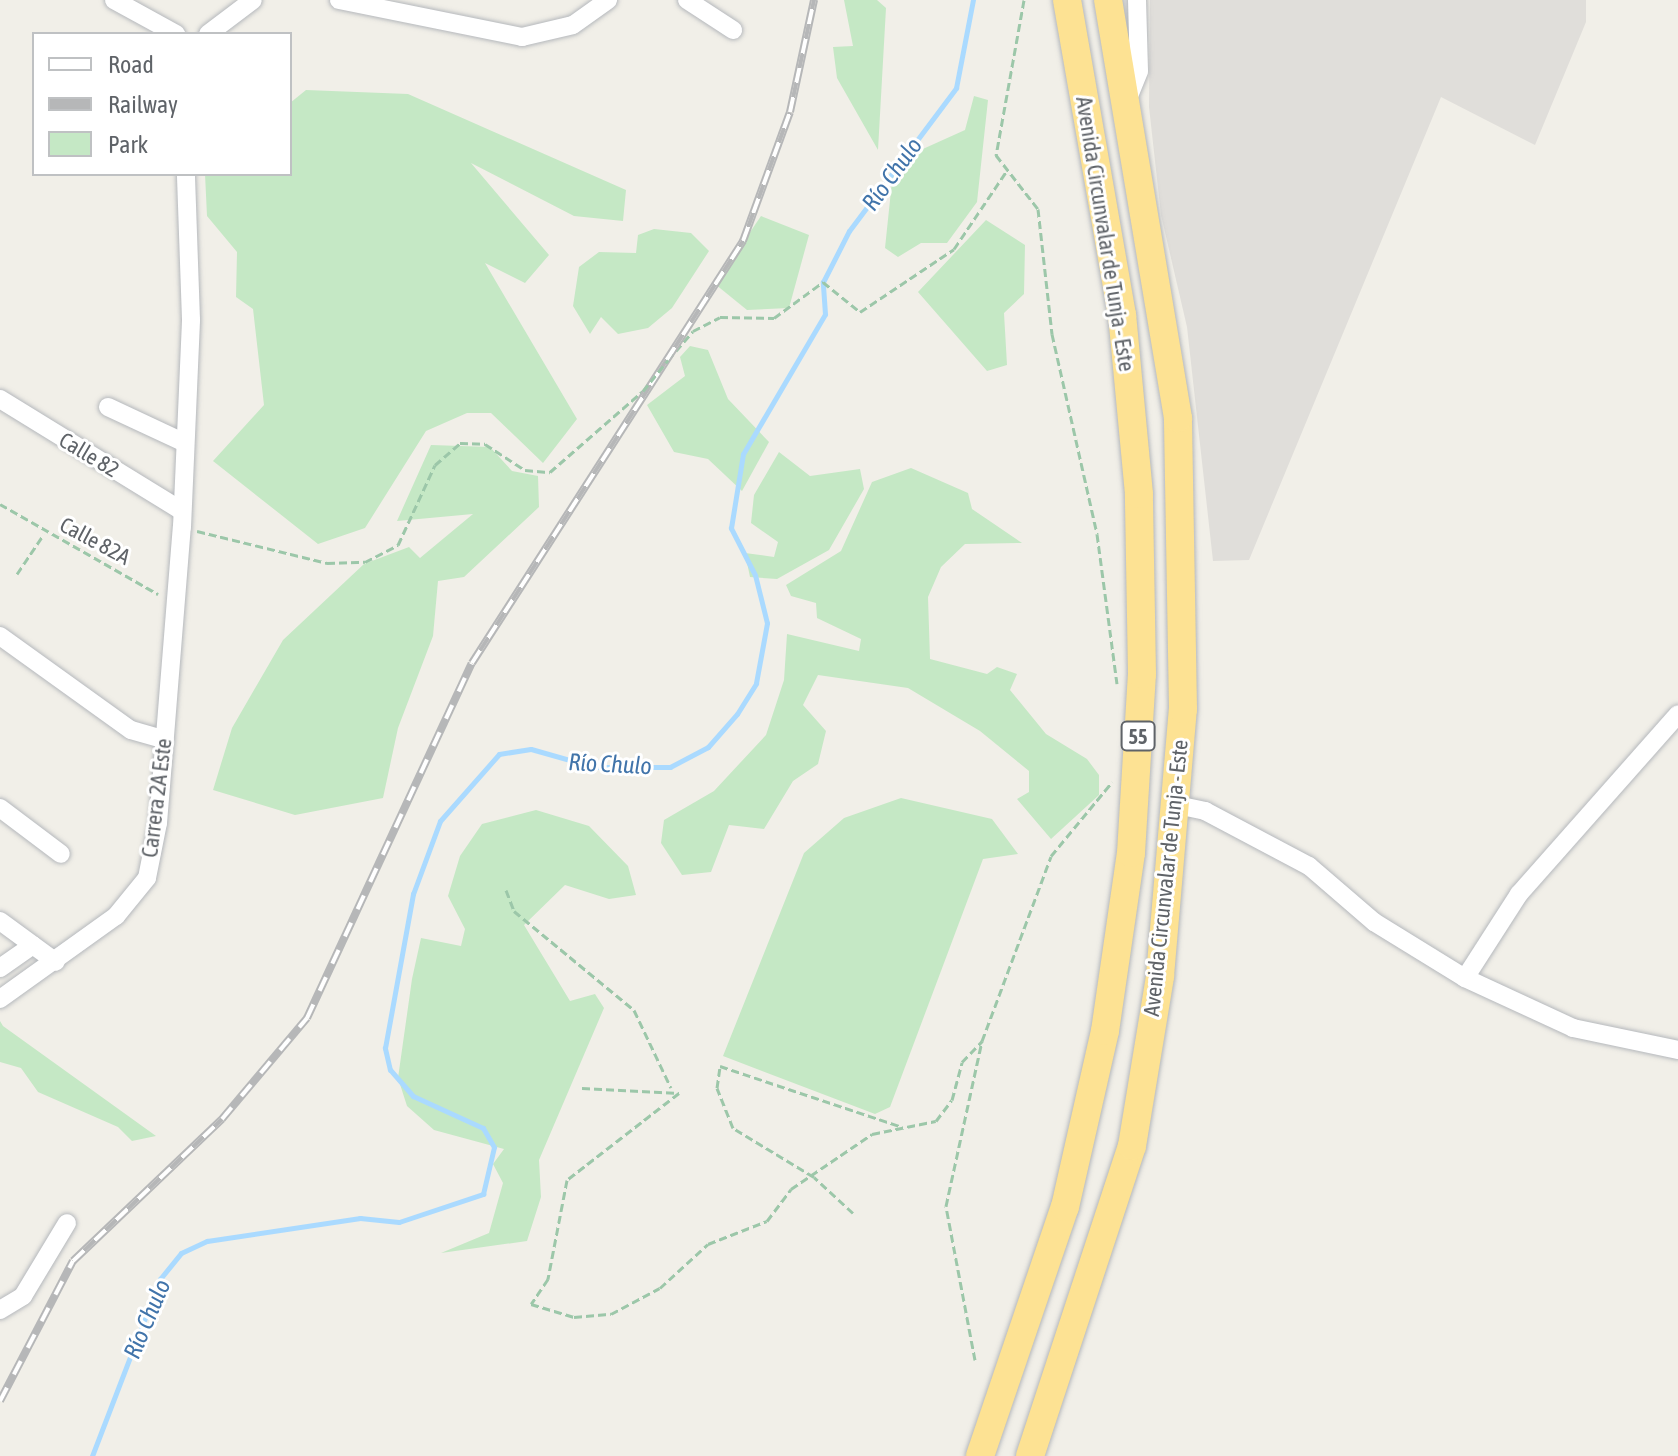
<!DOCTYPE html>
<meta charset="utf-8">
<style>
body{margin:0}
#map{position:relative;width:1678px;height:1456px;overflow:hidden;background:#f1efe8;font-family:"Asap Condensed",sans-serif}
div>[style]{position:absolute}
[style*='--x']{left:calc(var(--x)*1px);top:calc(var(--y)*1px);width:calc(var(--w)*1px);rotate:calc(var(--a)*1deg)}
.industrial>*{inset:0;background:#e0deda}
.green>*{inset:0;background:#c5e8c5}
.stream>*{height:5px;margin:-2.5px;padding:0 2.5px;transform-origin:2.5px;border-radius:2.5px;background:#aadaff}
.path>*{height:3px;margin-top:-1.5px;transform-origin:0;background:repeating-linear-gradient(90deg,#9cc7a9 0 8px,transparent 0 12px)}
.roads{filter:drop-shadow(0 0 2px #b5b8bc) drop-shadow(0 0 2px #b5b8bc)}
.minor>*{height:18px;margin:-9px;padding:0 9px;transform-origin:9px;border-radius:9px;background:#fff}
.highway>*{height:28px;margin:-14px;padding:0 14px;transform-origin:14px;border-radius:14px;background:#fde293}
.rail>*{height:8px;margin-top:-4px;transform-origin:0;background:repeating-linear-gradient(90deg,#fff 0 15px,#b6b7b8 0 30px);box-sizing:border-box;border-block:2px solid #b6b7b8}
.path-bridge>*{height:3px;margin-top:-1.5px;transform-origin:0;background:repeating-linear-gradient(90deg,#9cc7a9 0 8px,transparent 0 12px)}
span{translate:-50% -50%;white-space:nowrap;text-align:center;line-height:1.15;-webkit-text-stroke:6px #fff;paint-order:stroke}
.shield-label span{padding:2px 6px;background:#fff;border:2px solid;border-radius:6px;-webkit-text-stroke-width:0}
.shield-label{font-size:20px;color:#5f6368;font-weight:700}
.street-label{font-size:22px;color:#5f6368}
.water-label{font-size:24px;color:#4174aa;font-style:italic}
.legend{position:absolute;left:32px;top:32px;width:260px;height:144px;box-sizing:border-box;background:#fff;border:2px solid #bfc1c3;margin:0;padding:10px 14px;list-style:none;font-size:24px;color:#5f6368}
.legend li{display:flex;align-items:center;gap:16px;height:40px}
.legend b{width:40px;border:2px solid #bfc1c3}
</style>
<div id="map">
<div class="industrial">
<div style="clip-path:polygon(1150px 0,1586px 0,1586px 22px,1535px 145px,1441px 97px,1249px 560px,1213px 561px,1187px 327px,1161px 215px,1149px 107px)"></div>
</div>
<div class="green">
<div style="clip-path:polygon(844px 0,877px 0,886px 8px,878px 150px,837px 78px,833px 47px,853px 46px)"></div>
<div style="clip-path:polygon(306px 90px,408px 94px,626px 190px,623px 221px,574px 216px,471px 163px,549px 255px,525px 283px,485px 263px,577px 419px,543px 463px,491px 413px,467px 413px,426px 431px,365px 528px,318px 544px,213px 461px,264px 405px,253px 309px,236px 297px,237px 252px,207px 216px,205px 174px,290px 174px,290px 103px)"></div>
<div style="clip-path:polygon(974px 96px,988px 100px,977px 202px,947px 243px,921px 243px,898px 257px,885px 248px,894px 162px,965px 130px)"></div>
<div style="clip-path:polygon(761px 216px,809px 235px,789px 308px,747px 310px,715px 284px)"></div>
<div style="clip-path:polygon(986px 220px,1025px 245px,1024px 294px,1004px 313px,1007px 365px,987px 371px,918px 292px)"></div>
<div style="clip-path:polygon(654px 229px,691px 233px,709px 251px,672px 308px,648px 328px,618px 334px,601px 317px,590px 334px,573px 306px,579px 267px,599px 252px,636px 253px,638px 235px)"></div>
<div style="clip-path:polygon(690px 346px,708px 350px,728px 399px,769px 442px,742px 491px,708px 459px,674px 452px,647px 405px,685px 376px,680px 357px)"></div>
<div style="clip-path:polygon(431px 445px,490px 447px,512px 471px,538px 476px,539px 507px,464px 577px,438px 581px,433px 636px,398px 728px,383px 798px,295px 815px,213px 790px,232px 728px,283px 640px,364px 564px,409px 547px,420px 558px,473px 514px,397px 521px)"></div>
<div style="clip-path:polygon(779px 452px,810px 476px,860px 469px,864px 489px,829px 550px,777px 579px,750px 577px,745px 553px,774px 557px,778px 542px,751px 523px,754px 495px)"></div>
<div style="clip-path:polygon(911px 468px,968px 493px,972px 509px,1022px 543px,965px 544px,941px 567px,928px 597px,930px 659px,987px 674px,997px 667px,1017px 674px,1010px 690px,1046px 734px,1087px 759px,1099px 775px,1099px 795px,1051px 839px,1017px 799px,1029px 792px,1029px 771px,980px 731px,908px 688px,818px 675px,803px 705px,826px 731px,818px 764px,793px 781px,764px 829px,729px 825px,711px 872px,682px 875px,661px 843px,664px 820px,714px 791px,766px 735px,784px 680px,787px 634px,859px 651px,861px 639px,817px 618px,816px 603px,791px 596px,786px 585px,841px 551px,872px 482px)"></div>
<div style="clip-path:polygon(901px 798px,992px 819px,1018px 854px,983px 859px,890px 1107px,875px 1114px,723px 1056px,804px 853px,844px 818px)"></div>
<div style="clip-path:polygon(536px 810px,589px 826px,628px 866px,636px 895px,609px 899px,565px 885px,524px 925px,570px 1001px,595px 994px,604px 1008px,539px 1160px,541px 1197px,527px 1241px,441px 1253px,489px 1233px,503px 1183px,493px 1164px,504px 1149px,434px 1130px,407px 1106px,398px 1078px,412px 979px,421px 938px,461px 946px,465px 929px,448px 896px,460px 856px,482px 824px)"></div>
<div style="clip-path:polygon(0 1021px,3px 1026px,156px 1136px,132px 1141px,118px 1127px,38px 1092px,21px 1068px,0 1062px)"></div>
</div>
<div class="stream">
<div style="--x:92;--y:1456;--w:190;--a:-69"></div>
<div style="--x:160;--y:1279;--w:33;--a:-51"></div>
<div style="--x:181;--y:1253;--w:29;--a:-25"></div>
<div style="--x:207;--y:1241;--w:155;--a:-8.5"></div>
<div style="--x:360;--y:1218;--w:39;--a:6"></div>
<div style="--x:399;--y:1222;--w:89;--a:-18.4"></div>
<div style="--x:483;--y:1194;--w:48;--a:-76.8"></div>
<div style="--x:494;--y:1147;--w:22;--a:-120"></div>
<div style="--x:483;--y:1128;--w:77;--a:-155.4"></div>
<div style="--x:413;--y:1096;--w:35;--a:-131"></div>
<div style="--x:390;--y:1070;--w:23;--a:-103"></div>
<div style="--x:385;--y:1048;--w:157;--a:-79.7"></div>
<div style="--x:413;--y:894;--w:78;--a:-69.7"></div>
<div style="--x:440;--y:821;--w:89;--a:-48.6"></div>
<div style="--x:499;--y:754;--w:32;--a:-9"></div>
<div style="--x:531;--y:749;--w:66;--a:15.9"></div>
<div style="--x:594;--y:767;--w:76;--a:0"></div>
<div style="--x:670;--y:767;--w:43;--a:-27.8"></div>
<div style="--x:708;--y:747;--w:44;--a:-48.7"></div>
<div style="--x:737;--y:714;--w:36;--a:-58"></div>
<div style="--x:756;--y:683;--w:61;--a:-79.6"></div>
<div style="--x:767;--y:623;--w:49;--a:-104"></div>
<div style="--x:755;--y:575;--w:53;--a:-117.1"></div>
<div style="--x:731;--y:528;--w:75;--a:-80.8"></div>
<div style="--x:743;--y:454;--w:162;--a:-59.6"></div>
<div style="--x:825;--y:314;--w:32;--a:-94"></div>
<div style="--x:823;--y:282;--w:57;--a:-63"></div>
<div style="--x:849;--y:231;--w:179;--a:-53.2"></div>
<div style="--x:956;--y:88;--w:90;--a:-79.1"></div>
</div>
<div class="path">
<div style="--x:1024;--y:0;--w:158;--a:100.2"></div>
<div style="--x:996;--y:155;--w:68;--a:52.1"></div>
<div style="--x:1038;--y:209;--w:126;--a:83.6"></div>
<div style="--x:1052;--y:334;--w:205;--a:77.3"></div>
<div style="--x:1097;--y:534;--w:151;--a:82.4"></div>
<div style="--x:668;--y:360;--w:38;--a:-49"></div>
<div style="--x:693;--y:331;--w:30;--a:-27"></div>
<div style="--x:720;--y:317;--w:54;--a:1.1"></div>
<div style="--x:774;--y:318;--w:61;--a:-36.3"></div>
<div style="--x:823;--y:282;--w:48;--a:39"></div>
<div style="--x:860;--y:312;--w:113;--a:-33.8"></div>
<div style="--x:954;--y:249;--w:93;--a:-56"></div>
<div style="--x:0;--y:504;--w:182;--a:29.7"></div>
<div style="--x:197;--y:531;--w:134;--a:13.8"></div>
<div style="--x:327;--y:563;--w:38;--a:-2"></div>
<div style="--x:365;--y:562;--w:37;--a:-27"></div>
<div style="--x:398;--y:545;--w:88;--a:-65.2"></div>
<div style="--x:435;--y:465;--w:33;--a:-41"></div>
<div style="--x:460;--y:443;--w:25;--a:2"></div>
<div style="--x:485;--y:444;--w:48;--a:33"></div>
<div style="--x:525;--y:470;--w:25;--a:5"></div>
<div style="--x:550;--y:472;--w:123;--a:-41.1"></div>
<div style="--x:17;--y:574;--w:48;--a:-56"></div>
<div style="--x:506;--y:890;--w:22;--a:69"></div>
<div style="--x:514;--y:911;--w:156;--a:39.5"></div>
<div style="--x:634;--y:1010;--w:86;--a:64.6"></div>
<div style="--x:582;--y:1088;--w:97;--a:3"></div>
<div style="--x:679;--y:1093;--w:142;--a:142.2"></div>
<div style="--x:567;--y:1180;--w:101;--a:100.9"></div>
<div style="--x:548;--y:1279;--w:30;--a:124"></div>
<div style="--x:531;--y:1304;--w:45;--a:16.8"></div>
<div style="--x:574;--y:1317;--w:37;--a:-5"></div>
<div style="--x:611;--y:1314;--w:55;--a:-28"></div>
<div style="--x:660;--y:1288;--w:65;--a:-42.5"></div>
<div style="--x:708;--y:1244;--w:63;--a:-21.3"></div>
<div style="--x:767;--y:1221;--w:40;--a:-53"></div>
<div style="--x:791;--y:1189;--w:98;--a:-34.2"></div>
<div style="--x:872;--y:1134;--w:65;--a:-11.5"></div>
<div style="--x:936;--y:1121;--w:26;--a:-53"></div>
<div style="--x:952;--y:1100;--w:39;--a:-75"></div>
<div style="--x:962;--y:1062;--w:29;--a:-46"></div>
<div style="--x:853;--y:1213;--w:53;--a:-137.3"></div>
<div style="--x:814;--y:1177;--w:95;--a:-148.8"></div>
<div style="--x:733;--y:1128;--w:43;--a:-111.8"></div>
<div style="--x:717;--y:1088;--w:22;--a:-82"></div>
<div style="--x:720;--y:1066;--w:192;--a:18.5"></div>
<div style="--x:975;--y:1360;--w:157;--a:-100.7"></div>
<div style="--x:946;--y:1206;--w:169;--a:-77.7"></div>
<div style="--x:982;--y:1041;--w:197;--a:-69.5"></div>
<div style="--x:1051;--y:856;--w:96;--a:-50.5"></div>
</div>
<div class="roads">
<div class="minor">
<div style="--x:114;--y:0;--w:71;--a:28.7"></div>
<div style="--x:339;--y:0;--w:187;--a:11.4"></div>
<div style="--x:522;--y:37;--w:52;--a:-13.2"></div>
<div style="--x:573;--y:25;--w:43;--a:-35.5"></div>
<div style="--x:687;--y:0;--w:55;--a:33.1"></div>
<div style="--x:208;--y:34;--w:56;--a:-37.1"></div>
<div style="--x:1127;--y:101;--w:32;--a:-68"></div>
<div style="--x:1139;--y:71;--w:71;--a:-91.6"></div>
<div style="--x:0;--y:399;--w:210;--a:31.6"></div>
<div style="--x:108;--y:407;--w:83;--a:25"></div>
<div style="--x:0;--y:636;--w:161;--a:35.7"></div>
<div style="--x:131;--y:730;--w:35;--a:16"></div>
<div style="--x:1177;--y:805;--w:29;--a:12"></div>
<div style="--x:1205;--y:811;--w:118;--a:27.9"></div>
<div style="--x:1309;--y:866;--w:86;--a:40.7"></div>
<div style="--x:1374;--y:922;--w:107;--a:31.6"></div>
<div style="--x:1465;--y:978;--w:119;--a:24.8"></div>
<div style="--x:1573;--y:1028;--w:107;--a:11.8"></div>
<div style="--x:0;--y:808;--w:76;--a:37"></div>
<div style="--x:0;--y:921;--w:69;--a:36.2"></div>
<div style="--x:0;--y:968;--w:40;--a:-34.9"></div>
<div style="--x:1465;--y:978;--w:100;--a:-57.3"></div>
<div style="--x:1519;--y:894;--w:240;--a:-48.5"></div>
<div style="--x:0;--y:999;--w:143;--a:-35.6"></div>
<div style="--x:116;--y:916;--w:49;--a:-50.8"></div>
<div style="--x:147;--y:878;--w:56;--a:-78.7"></div>
<div style="--x:158;--y:823;--w:297;--a:-85.4"></div>
<div style="--x:182;--y:527;--w:207;--a:-87.5"></div>
<div style="--x:191;--y:320;--w:146;--a:-92"></div>
<div style="--x:0;--y:1310;--w:27;--a:-31"></div>
<div style="--x:23;--y:1296;--w:85;--a:-58.9"></div>
</div>
<div class="highway">
<div style="--x:980;--y:1456;--w:263;--a:-71.2"></div>
<div style="--x:1065;--y:1207;--w:180;--a:-77.2"></div>
<div style="--x:1105;--y:1031;--w:180;--a:-81.7"></div>
<div style="--x:1131;--y:853;--w:179;--a:-86.5"></div>
<div style="--x:1142;--y:674;--w:180;--a:-91"></div>
<div style="--x:1139;--y:494;--w:180;--a:-95.4"></div>
<div style="--x:1122;--y:315;--w:320;--a:-99.9"></div>
<div style="--x:1030;--y:1456;--w:326;--a:-71.8"></div>
<div style="--x:1132;--y:1146;--w:172;--a:-80.6"></div>
<div style="--x:1160;--y:976;--w:268;--a:-85.1"></div>
<div style="--x:1183;--y:709;--w:291;--a:-91"></div>
<div style="--x:1178;--y:418;--w:424;--a:-99.5"></div>
</div>
</div>
<div class="rail">
<div style="--x:0;--y:1401;--w:158;--a:-62.5"></div>
<div style="--x:73;--y:1261;--w:206;--a:-43.6"></div>
<div style="--x:222;--y:1119;--w:132;--a:-49.9"></div>
<div style="--x:307;--y:1018;--w:391;--a:-65.1"></div>
<div style="--x:472;--y:663;--w:502;--a:-57.29"></div>
<div style="--x:743;--y:241;--w:137;--a:-70"></div>
<div style="--x:790;--y:112;--w:115;--a:-77.9"></div>
</div>
<div class="path-bridge">
<div style="--x:643;--y:391;--w:40;--a:-51"></div>
</div>
<div class="shield-label">
<span style="left:1138px;top:736px">55</span>
</div>
<div class="street-label">
<span style="left:1105px;top:234px;rotate:81deg">Avenida Circunvalar de Tunja - Este</span>
<span style="left:89px;top:455px;rotate:31deg">Calle 82</span>
<span style="left:95px;top:541px;rotate:28deg">Calle 82A</span>
<span style="left:157px;top:798px;rotate:-83deg">Carrera 2A Este</span>
<span style="left:1166px;top:878px;rotate:-84deg">Avenida Circunvalar de Tunja - Este</span>
</div>
<div class="water-label">
<span style="left:892px;top:174px;rotate:-54deg">Río Chulo</span>
<span style="left:610px;top:764px;rotate:3deg">Río Chulo</span>
<span style="left:147px;top:1319px;rotate:-67deg">Río Chulo</span>
</div>
<ul class="legend">
<li><b style="height:10px;background:#fff"></b>Road</li>
<li><b style="height:10px;background:#b6b7b8"></b>Railway</li>
<li><b style="height:22px;background:#c5e8c5"></b>Park</li>
</ul>
</div>
